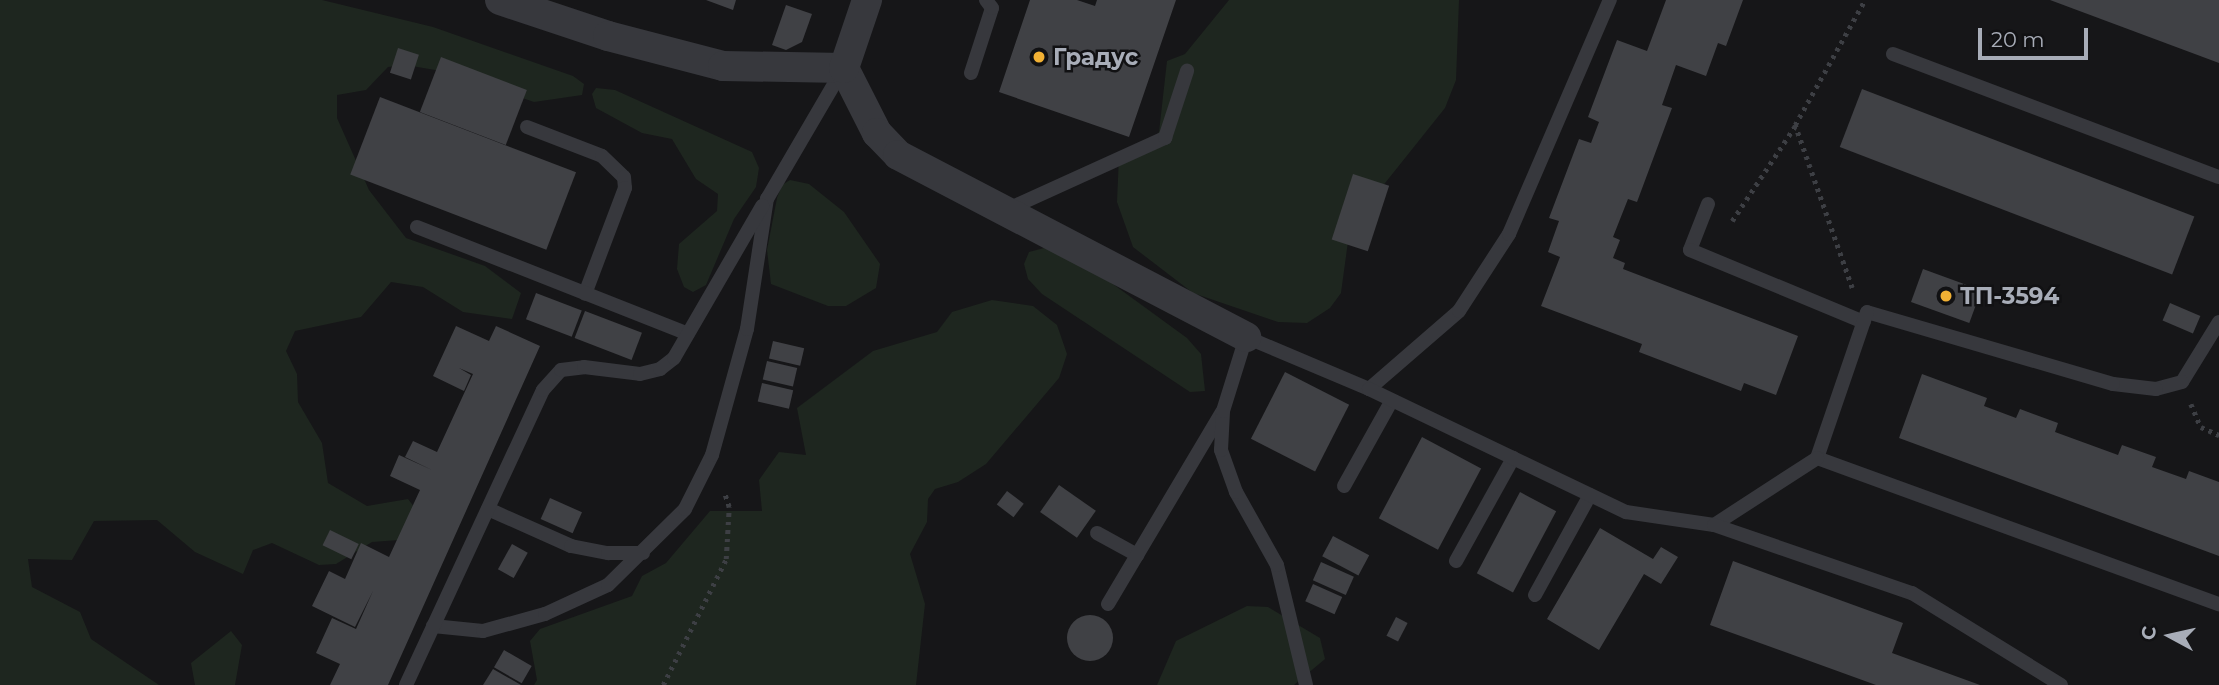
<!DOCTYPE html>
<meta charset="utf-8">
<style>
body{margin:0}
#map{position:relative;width:2219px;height:685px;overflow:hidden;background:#161618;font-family:Montserrat,sans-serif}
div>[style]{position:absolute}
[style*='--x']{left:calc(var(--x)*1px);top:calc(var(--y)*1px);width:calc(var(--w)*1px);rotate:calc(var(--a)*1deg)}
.green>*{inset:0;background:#1e261f}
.building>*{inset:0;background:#404145;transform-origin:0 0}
.round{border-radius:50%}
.path>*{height:4.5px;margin-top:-2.25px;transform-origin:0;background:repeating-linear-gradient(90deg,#3d3f44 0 3.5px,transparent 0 8.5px)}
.lane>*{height:14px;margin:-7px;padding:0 7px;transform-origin:7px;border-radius:7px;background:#37383d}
.street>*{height:30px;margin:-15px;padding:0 15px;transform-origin:15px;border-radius:15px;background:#37383d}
.dots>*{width:19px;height:19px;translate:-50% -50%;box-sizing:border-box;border:4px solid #111113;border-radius:50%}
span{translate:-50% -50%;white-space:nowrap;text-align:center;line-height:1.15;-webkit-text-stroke:5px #111113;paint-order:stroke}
.poi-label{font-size:23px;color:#a8adb8;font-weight:700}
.left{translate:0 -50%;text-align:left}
.north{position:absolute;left:2135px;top:601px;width:70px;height:70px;-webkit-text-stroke:5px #111113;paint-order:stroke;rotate:278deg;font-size:19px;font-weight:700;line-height:28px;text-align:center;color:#a8adb8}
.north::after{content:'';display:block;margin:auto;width:24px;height:32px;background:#a8adb8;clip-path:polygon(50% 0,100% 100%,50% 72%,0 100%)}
.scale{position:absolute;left:1978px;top:28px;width:110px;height:32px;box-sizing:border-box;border:4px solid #a8adb8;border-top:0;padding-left:9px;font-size:21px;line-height:24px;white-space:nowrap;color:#a8adb8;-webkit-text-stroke:5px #111113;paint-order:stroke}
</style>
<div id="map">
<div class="green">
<div style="clip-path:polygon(0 0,322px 0,433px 27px,573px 76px,584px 84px,582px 95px,534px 102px,447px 72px,406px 65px,388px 67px,366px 90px,337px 95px,337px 118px,369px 190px,406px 238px,485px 266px,521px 293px,512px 319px,463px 312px,423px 287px,391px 282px,361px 317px,295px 331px,286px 351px,297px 374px,298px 402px,322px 443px,328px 483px,367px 506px,408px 499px,418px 512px,399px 540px,372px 542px,336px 564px,319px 565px,272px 543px,253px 550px,243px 574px,195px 552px,157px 520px,94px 521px,72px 560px,28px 559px,32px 587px,80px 612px,91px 639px,159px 685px,0 685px)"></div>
<div style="clip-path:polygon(1229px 0,1459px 0,1456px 80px,1445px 108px,1350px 227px,1341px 293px,1330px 308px,1307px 323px,1278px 322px,1193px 293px,1133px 247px,1117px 202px,1119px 156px,1142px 151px,1159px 132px,1167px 61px,1185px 54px)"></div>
<div style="clip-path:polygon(596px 88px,615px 90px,752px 152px,759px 168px,756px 187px,734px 219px,706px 285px,693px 292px,684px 287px,677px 269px,679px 244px,717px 211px,718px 194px,696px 179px,672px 139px,642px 133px,596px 108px,592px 94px)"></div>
<div style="clip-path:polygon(790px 180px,809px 184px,844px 212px,880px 264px,876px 288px,846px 306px,828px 306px,771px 284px,767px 250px,777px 198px,782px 185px)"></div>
<div style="clip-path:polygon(1044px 248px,1073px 255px,1187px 338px,1201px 354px,1205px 391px,1190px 392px,1042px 294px,1028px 279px,1024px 264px,1029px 252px)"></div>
<div style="clip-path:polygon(992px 300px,1033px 306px,1057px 325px,1067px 354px,1059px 378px,986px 464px,958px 482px,935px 489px,928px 499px,927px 522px,910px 554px,925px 604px,916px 685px,534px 685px,537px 680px,530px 641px,540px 629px,632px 596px,642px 576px,666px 563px,710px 511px,762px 511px,759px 480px,779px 452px,806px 455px,797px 408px,873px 351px,937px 332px,952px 312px)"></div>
<div style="clip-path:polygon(1247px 606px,1268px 607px,1320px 638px,1325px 659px,1294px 685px,1157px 685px,1176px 641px)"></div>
<div style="clip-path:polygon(231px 631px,242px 645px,235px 685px,195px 685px,191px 663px)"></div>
</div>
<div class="building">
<div style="clip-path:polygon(706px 0,736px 0,733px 10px)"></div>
<div style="clip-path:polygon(1030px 0,1077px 0,1095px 6px,1097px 0,1176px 0,1129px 137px,999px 92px)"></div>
<div style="clip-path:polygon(1666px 0,1743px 0,1726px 46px,1718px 43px,1706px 76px,1676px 65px,1662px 105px,1672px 108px,1637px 202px,1628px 199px,1613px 237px,1620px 240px,1613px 258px,1625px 263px,1623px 269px,1798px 336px,1776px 395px,1744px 383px,1741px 391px,1639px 352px,1642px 344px,1541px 306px,1560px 257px,1548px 252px,1559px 221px,1549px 218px,1579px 139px,1591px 143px,1599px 122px,1588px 117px,1617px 40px,1647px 51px)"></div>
<div style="clip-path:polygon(2050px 0,2219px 0,2219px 63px)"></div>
<div style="clip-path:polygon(786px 5px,812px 14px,802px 42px,786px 50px,772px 45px)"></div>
<div style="left:398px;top:48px;width:22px;height:26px;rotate:18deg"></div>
<div style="left:441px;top:57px;width:92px;height:59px;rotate:21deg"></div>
<div style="left:1862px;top:89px;width:356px;height:62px;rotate:21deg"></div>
<div style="left:380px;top:97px;width:210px;height:83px;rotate:21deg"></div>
<div style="left:1353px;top:174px;width:38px;height:69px;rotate:18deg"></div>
<div style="left:1923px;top:269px;width:62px;height:35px;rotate:20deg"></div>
<div style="left:536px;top:293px;width:49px;height:28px;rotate:21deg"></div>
<div style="left:2170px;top:303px;width:33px;height:19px;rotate:23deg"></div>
<div style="left:585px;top:311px;width:61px;height:29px;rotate:21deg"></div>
<div style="clip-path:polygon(456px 326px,489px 341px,496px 326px,540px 346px,388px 685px,330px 685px,340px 664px,316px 653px,332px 618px,356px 629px,373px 591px,355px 627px,312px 606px,329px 571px,345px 579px,361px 543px,389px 557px,420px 490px,390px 476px,399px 455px,432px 470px,405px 457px,413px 441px,437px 452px,473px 374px,459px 368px,471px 375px,464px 391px,433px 376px)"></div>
<div style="left:773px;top:341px;width:32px;height:18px;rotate:13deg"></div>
<div style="left:767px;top:361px;width:31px;height:19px;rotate:13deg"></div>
<div style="left:1285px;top:372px;width:72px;height:75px;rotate:27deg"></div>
<div style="clip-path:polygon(1922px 374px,1987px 398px,1984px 406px,2016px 418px,2020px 409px,2058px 423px,2055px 432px,2118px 455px,2122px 445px,2156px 457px,2152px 467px,2186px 479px,2189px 471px,2219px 482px,2219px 556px,1899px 438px)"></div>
<div style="left:762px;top:383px;width:32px;height:19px;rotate:13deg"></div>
<div style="left:1422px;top:437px;width:67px;height:92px;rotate:28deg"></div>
<div style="left:1059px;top:485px;width:45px;height:33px;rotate:35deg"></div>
<div style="left:1007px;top:491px;width:21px;height:17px;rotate:37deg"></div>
<div style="left:1520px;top:492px;width:41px;height:92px;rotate:28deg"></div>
<div style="left:550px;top:498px;width:35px;height:23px;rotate:24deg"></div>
<div style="clip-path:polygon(1600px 528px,1653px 559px,1661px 547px,1678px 557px,1661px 584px,1644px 574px,1599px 650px,1547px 619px)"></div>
<div style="left:330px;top:530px;width:32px;height:17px;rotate:26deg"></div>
<div style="left:1333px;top:536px;width:41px;height:23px;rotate:28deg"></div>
<div style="left:512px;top:544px;width:18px;height:29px;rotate:29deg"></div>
<div style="clip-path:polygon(1733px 561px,1903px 623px,1892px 653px,1980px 685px,1876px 685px,1710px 625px)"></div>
<div style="left:1321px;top:562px;width:36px;height:20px;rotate:24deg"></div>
<div style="left:1313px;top:584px;width:32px;height:19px;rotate:24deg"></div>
<div class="round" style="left:1067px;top:615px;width:46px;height:46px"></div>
<div style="left:1396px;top:617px;width:13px;height:21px;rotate:27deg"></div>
<div style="left:504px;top:650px;width:32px;height:20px;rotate:30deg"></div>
<div style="clip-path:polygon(493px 669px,521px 685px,483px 685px)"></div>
</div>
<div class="path">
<div style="--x:1732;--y:221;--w:114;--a:-56.4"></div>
<div style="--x:1852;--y:288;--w:173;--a:-109.3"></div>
<div style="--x:1795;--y:125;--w:143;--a:-60.8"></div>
<div style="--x:2191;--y:404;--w:25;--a:67"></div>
<div style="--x:2201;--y:427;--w:20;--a:24"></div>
<div style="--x:663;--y:685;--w:141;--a:-63.4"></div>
<div style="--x:726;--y:559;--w:52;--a:-86.7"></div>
<div style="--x:729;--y:507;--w:16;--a:-108"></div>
</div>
<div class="lane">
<div style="--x:1893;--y:54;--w:348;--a:20.7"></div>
<div style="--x:971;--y:73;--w:68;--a:-72.1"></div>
<div style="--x:992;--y:8;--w:10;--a:-127"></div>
<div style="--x:527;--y:127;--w:80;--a:21.1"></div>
<div style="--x:602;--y:156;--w:30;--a:44"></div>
<div style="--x:624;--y:177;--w:11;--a:85"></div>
<div style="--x:625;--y:188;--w:113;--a:110.7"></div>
<div style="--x:1708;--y:204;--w:49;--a:111.4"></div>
<div style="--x:1690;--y:250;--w:188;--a:22.5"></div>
<div style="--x:1006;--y:210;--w:175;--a:-24.4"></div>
<div style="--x:1165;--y:138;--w:71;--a:-71.8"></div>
<div style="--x:417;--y:227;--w:291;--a:21.5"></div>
<div style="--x:2219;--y:322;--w:70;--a:121.7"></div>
<div style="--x:2182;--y:382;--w:27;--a:165"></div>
<div style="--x:2156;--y:389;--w:43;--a:-173.4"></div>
<div style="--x:2113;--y:384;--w:256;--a:-163.7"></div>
<div style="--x:1867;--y:312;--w:154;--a:108.9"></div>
<div style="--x:1817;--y:458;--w:428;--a:20"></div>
<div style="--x:1369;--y:389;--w:119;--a:-40.9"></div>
<div style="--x:1459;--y:311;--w:92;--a:-57"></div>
<div style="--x:1509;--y:234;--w:255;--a:-66.7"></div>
<div style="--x:1344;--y:486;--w:98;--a:-60.8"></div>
<div style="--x:488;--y:509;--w:91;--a:24"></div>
<div style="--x:571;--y:546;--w:38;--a:11"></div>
<div style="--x:608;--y:553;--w:35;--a:0"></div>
<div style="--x:1714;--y:525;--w:123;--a:-33"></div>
<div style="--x:1097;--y:533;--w:46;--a:28.8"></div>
<div style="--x:1456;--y:561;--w:118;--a:-61"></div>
<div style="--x:1535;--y:595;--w:114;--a:-61.2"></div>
<div style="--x:1108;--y:604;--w:223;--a:-59.3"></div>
<div style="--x:433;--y:626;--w:50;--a:5.7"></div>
<div style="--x:483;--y:631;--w:64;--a:-15.3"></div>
<div style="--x:545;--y:614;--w:69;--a:-24.7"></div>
<div style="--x:608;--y:585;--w:108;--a:-44.6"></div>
<div style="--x:685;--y:509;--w:60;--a:-63.4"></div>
<div style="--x:712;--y:455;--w:131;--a:-74.5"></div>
<div style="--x:747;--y:329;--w:132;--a:-81.3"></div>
<div style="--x:767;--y:199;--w:151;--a:-59.7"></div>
<div style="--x:406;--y:685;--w:325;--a:-65.1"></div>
<div style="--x:543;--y:390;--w:27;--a:-48"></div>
<div style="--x:561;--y:370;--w:23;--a:-7"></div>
<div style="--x:584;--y:367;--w:56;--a:7.1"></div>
<div style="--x:640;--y:374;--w:21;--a:-14"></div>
<div style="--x:660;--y:369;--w:18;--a:-38"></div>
<div style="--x:674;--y:358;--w:176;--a:-59.9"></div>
<div style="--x:1306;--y:685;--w:123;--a:-103.6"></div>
<div style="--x:1277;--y:565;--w:84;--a:-119.3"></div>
<div style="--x:1236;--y:492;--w:45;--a:-109.7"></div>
<div style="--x:1221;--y:450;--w:39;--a:-87"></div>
<div style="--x:1223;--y:411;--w:77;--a:-72.7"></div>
<div style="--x:1246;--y:337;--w:134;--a:22.9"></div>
<div style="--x:1369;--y:389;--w:285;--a:25.6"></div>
<div style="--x:1626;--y:512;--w:89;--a:8.4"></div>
<div style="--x:1714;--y:525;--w:209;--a:19"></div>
<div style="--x:1912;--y:593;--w:175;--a:31.7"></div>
</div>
<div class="street">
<div style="--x:500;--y:0;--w:114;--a:18.4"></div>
<div style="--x:608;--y:36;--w:119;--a:14.6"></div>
<div style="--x:723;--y:66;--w:121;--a:0.9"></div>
<div style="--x:844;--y:68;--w:73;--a:63.1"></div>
<div style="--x:877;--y:133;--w:30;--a:46"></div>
<div style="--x:898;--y:155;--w:393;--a:27.6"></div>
<div style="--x:844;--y:68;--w:72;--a:-71.3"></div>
</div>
<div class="dots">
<div style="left:1039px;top:57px;background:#f2b134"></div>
<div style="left:1946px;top:296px;background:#f2b134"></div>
</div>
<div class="poi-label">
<span class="left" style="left:1053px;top:57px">Градус</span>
<span class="left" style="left:1960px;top:296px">ТП-3594</span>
</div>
<div class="north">С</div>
<div class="scale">20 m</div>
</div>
